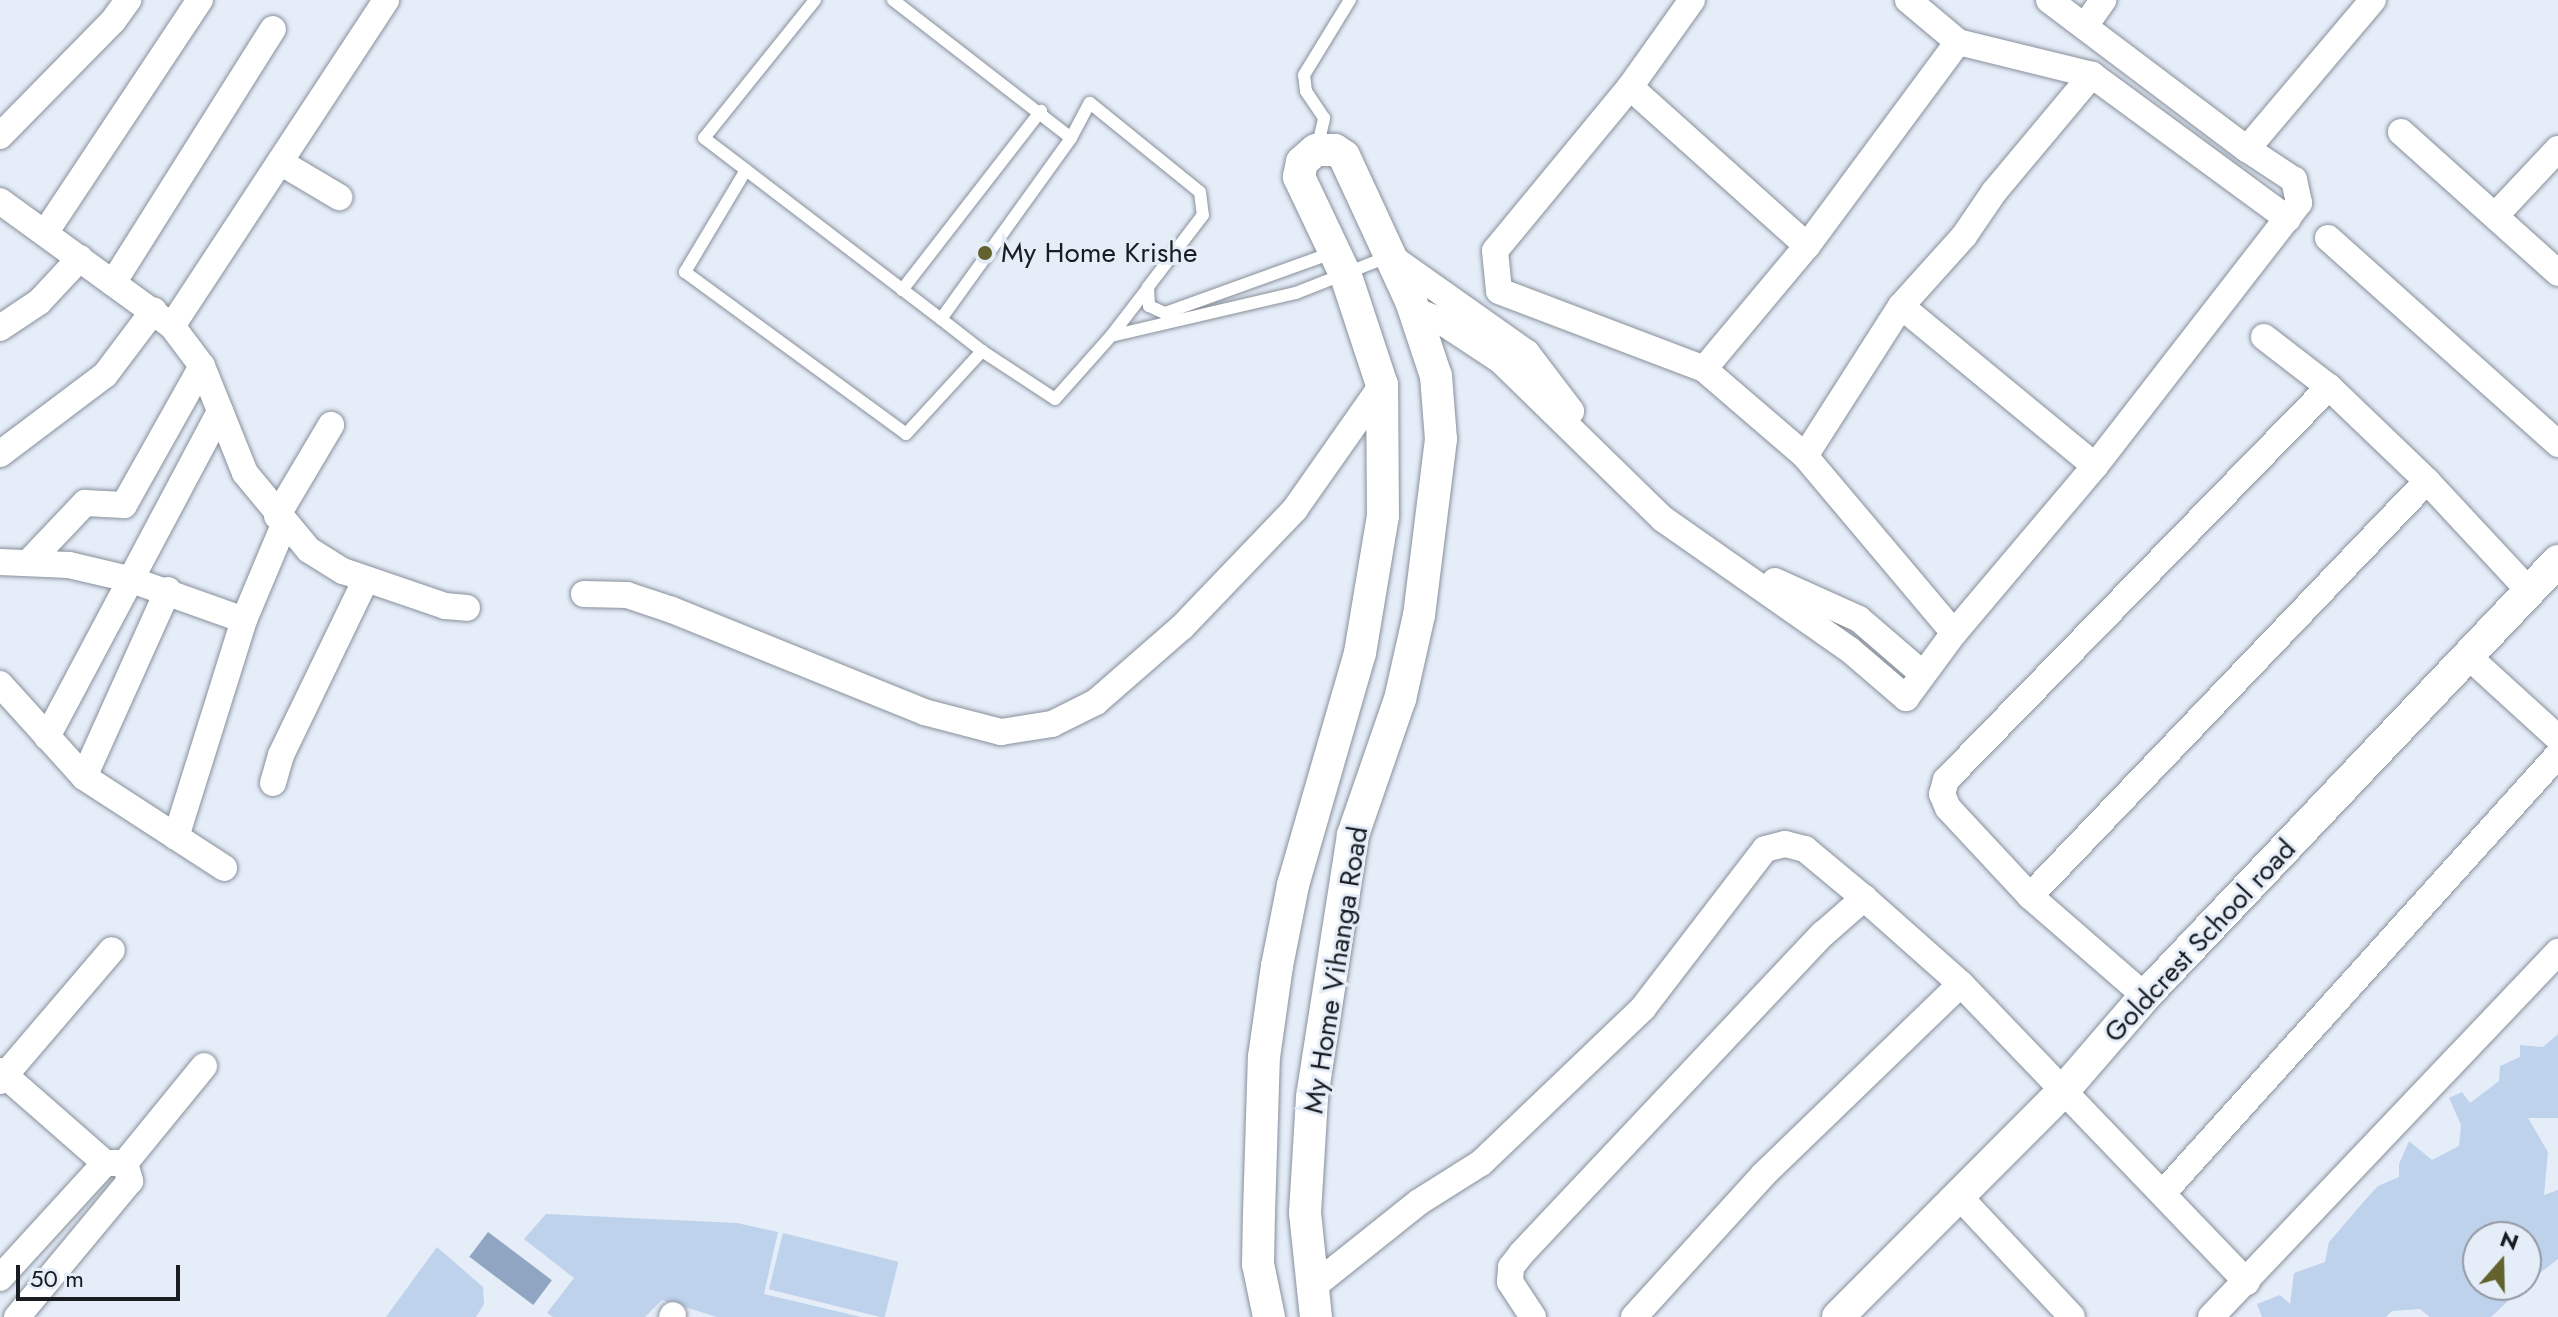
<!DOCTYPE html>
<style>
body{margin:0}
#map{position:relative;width:2558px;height:1317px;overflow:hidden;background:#e4edf8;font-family:Jost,sans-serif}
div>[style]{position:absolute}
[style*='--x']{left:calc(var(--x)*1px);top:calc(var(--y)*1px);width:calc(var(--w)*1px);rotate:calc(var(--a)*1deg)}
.green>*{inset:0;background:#bfd2ec;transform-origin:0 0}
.water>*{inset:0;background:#90a5c1;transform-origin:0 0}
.roads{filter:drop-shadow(0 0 2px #88909a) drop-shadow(0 0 2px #88909a)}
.service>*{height:12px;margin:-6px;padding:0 6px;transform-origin:6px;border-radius:6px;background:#fff}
.minor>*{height:26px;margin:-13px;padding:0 13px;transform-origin:13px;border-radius:13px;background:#fff}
.tertiary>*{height:32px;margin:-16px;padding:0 16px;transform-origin:16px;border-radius:16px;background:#fff}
.dots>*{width:22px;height:22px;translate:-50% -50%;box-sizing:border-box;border:4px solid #e4edf8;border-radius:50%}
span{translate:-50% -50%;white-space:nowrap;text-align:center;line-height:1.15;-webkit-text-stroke:6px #e4edf8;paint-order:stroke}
.poi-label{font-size:28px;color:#191c20}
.left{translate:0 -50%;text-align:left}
.street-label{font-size:28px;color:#191c20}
.north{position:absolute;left:2462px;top:1221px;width:80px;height:80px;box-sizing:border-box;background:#e4edf8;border:2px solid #9399a2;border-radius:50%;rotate:20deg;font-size:22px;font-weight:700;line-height:32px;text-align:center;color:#191c20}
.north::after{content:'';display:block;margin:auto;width:28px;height:36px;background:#63612e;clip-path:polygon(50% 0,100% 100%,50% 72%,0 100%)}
.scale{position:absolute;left:16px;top:1265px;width:164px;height:36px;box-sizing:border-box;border:4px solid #191c20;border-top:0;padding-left:10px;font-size:24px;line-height:28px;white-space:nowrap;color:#191c20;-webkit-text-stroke:6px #e4edf8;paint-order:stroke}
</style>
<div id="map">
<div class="green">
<div style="clip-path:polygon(2558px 1034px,2558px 1118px,2528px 1118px,2548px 1152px,2544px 1195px,2558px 1190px,2558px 1259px,2526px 1284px,2526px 1237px,2478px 1237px,2478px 1285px,2525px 1285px,2491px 1317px,2430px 1317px,2420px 1309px,2392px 1311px,2386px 1317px,2262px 1317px,2257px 1304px,2280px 1295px,2290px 1304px,2294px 1273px,2325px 1262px,2329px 1242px,2366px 1199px,2378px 1186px,2399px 1177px,2399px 1164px,2409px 1141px,2432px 1160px,2459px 1146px,2461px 1125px,2449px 1098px,2462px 1092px,2470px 1103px,2499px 1081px,2500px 1066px,2520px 1057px,2520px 1045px,2543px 1047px)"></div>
<div style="clip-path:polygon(546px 1214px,737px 1223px,778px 1232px,764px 1294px,861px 1317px,717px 1317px,662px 1300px,645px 1317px,553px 1317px,547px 1313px,574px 1278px,524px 1239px)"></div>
<div style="left:783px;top:1233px;width:119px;height:58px;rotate:14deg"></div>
<div style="clip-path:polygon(437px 1247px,483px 1287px,484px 1304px,476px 1317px,386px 1317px)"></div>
</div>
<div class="water">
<div style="left:488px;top:1232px;width:80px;height:31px;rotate:37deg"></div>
</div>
<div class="roads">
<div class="service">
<div style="--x:815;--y:0;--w:177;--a:128.8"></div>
<div style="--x:704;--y:138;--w:53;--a:37.3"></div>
<div style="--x:746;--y:170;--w:119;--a:120.9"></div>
<div style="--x:685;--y:272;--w:274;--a:36.2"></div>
<div style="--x:906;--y:434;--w:113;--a:-47.5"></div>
<div style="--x:982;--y:351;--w:87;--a:33.3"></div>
<div style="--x:1055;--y:399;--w:84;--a:-48.4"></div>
<div style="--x:1111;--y:336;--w:190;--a:-13.1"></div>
<div style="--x:1296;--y:293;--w:101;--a:-21.5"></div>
<div style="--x:893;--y:0;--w:225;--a:37.8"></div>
<div style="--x:1317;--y:149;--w:32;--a:-77"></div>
<div style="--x:1324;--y:118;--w:32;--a:-124"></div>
<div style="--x:1306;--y:91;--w:16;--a:-97"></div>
<div style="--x:1304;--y:75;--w:88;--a:-58.5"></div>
<div style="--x:746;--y:170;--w:245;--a:37.4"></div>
<div style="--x:902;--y:290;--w:227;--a:-52.2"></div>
<div style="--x:1111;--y:336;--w:61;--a:-52.4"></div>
<div style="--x:982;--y:351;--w:52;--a:-142"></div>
<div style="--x:941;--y:319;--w:223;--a:-54.3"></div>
<div style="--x:1071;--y:138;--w:40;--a:-62"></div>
<div style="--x:1090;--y:103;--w:141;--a:39"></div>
<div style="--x:1200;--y:192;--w:23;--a:83"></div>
<div style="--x:1203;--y:215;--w:91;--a:127.4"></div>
<div style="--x:1148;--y:287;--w:19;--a:87"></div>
<div style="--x:1149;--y:306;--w:17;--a:24"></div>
<div style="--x:1165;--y:313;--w:180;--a:-19.8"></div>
</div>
<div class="minor">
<div style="--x:1692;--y:0;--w:107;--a:125.5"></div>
<div style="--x:1630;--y:87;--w:212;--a:129.5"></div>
<div style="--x:1495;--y:251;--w:40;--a:84.3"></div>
<div style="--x:1499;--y:291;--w:219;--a:20.8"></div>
<div style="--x:1704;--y:369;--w:133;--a:40.7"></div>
<div style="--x:1805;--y:456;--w:231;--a:49.9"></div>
<div style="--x:1954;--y:633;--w:219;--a:-49.8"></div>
<div style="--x:2095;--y:466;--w:333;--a:-52.2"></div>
<div style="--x:2299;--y:203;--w:24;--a:-102"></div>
<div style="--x:2294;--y:180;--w:56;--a:-146.6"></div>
<div style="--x:2247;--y:149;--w:195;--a:-49.8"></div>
<div style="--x:1908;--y:0;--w:65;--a:40"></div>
<div style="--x:1958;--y:42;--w:138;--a:13.8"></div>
<div style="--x:2092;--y:75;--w:243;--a:36.3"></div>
<div style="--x:2049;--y:0;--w:248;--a:37"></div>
<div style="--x:2085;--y:26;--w:32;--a:-55"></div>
<div style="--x:1630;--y:87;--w:238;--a:41.9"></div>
<div style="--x:2401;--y:132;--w:211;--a:41.9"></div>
<div style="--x:0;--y:136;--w:161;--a:-45.5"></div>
<div style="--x:113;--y:21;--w:26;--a:-54"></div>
<div style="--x:280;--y:162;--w:69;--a:30.7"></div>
<div style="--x:0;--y:201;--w:213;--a:36"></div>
<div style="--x:172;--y:326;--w:50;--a:53.1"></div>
<div style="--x:202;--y:366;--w:115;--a:68.1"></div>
<div style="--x:245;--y:473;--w:100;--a:50.3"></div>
<div style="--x:309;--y:550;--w:40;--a:32"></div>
<div style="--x:343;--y:571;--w:108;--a:18.9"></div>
<div style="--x:445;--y:606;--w:22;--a:5"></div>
<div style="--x:2495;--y:216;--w:92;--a:-46.8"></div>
<div style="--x:45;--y:233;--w:280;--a:-56.4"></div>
<div style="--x:2328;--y:238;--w:309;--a:41.8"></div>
<div style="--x:1390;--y:256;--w:168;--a:35.3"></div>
<div style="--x:1527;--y:353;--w:73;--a:52.8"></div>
<div style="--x:113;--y:283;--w:300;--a:-57.8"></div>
<div style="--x:1901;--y:306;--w:251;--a:39.5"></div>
<div style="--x:1414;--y:310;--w:27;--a:22"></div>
<div style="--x:1439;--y:320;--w:73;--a:33.3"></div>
<div style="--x:1500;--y:360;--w:228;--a:44.3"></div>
<div style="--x:1663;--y:519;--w:228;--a:35"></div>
<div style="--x:1850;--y:650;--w:74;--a:40.6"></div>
<div style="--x:1906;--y:698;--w:81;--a:-53.6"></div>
<div style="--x:172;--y:326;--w:390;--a:-56.7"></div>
<div style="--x:0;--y:328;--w:47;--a:-33.7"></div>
<div style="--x:39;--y:302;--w:60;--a:-47"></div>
<div style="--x:2264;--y:337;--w:82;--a:37.6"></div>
<div style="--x:1704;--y:369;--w:160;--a:-50.1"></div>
<div style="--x:1807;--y:246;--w:254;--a:-53.5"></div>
<div style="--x:0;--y:454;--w:131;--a:-37"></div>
<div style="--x:105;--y:375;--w:81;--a:-53"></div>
<div style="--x:1805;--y:456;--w:178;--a:-57.4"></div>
<div style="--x:1901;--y:306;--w:94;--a:-48"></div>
<div style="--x:1964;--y:236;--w:53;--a:-55.7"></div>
<div style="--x:1994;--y:192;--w:153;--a:-50.1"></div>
<div style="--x:277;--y:516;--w:106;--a:-59.3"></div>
<div style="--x:0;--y:562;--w:69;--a:2.5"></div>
<div style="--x:69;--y:565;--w:62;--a:13.1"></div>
<div style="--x:129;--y:579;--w:122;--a:19.6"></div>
<div style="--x:244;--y:620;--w:103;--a:-67.2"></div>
<div style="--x:28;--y:563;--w:83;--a:-46.5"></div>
<div style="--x:85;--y:503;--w:39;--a:3"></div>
<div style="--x:124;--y:505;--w:159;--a:-60.7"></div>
<div style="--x:1775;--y:581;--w:92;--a:24.3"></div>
<div style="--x:1859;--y:619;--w:84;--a:40.7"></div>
<div style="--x:584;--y:594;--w:43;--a:1.3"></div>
<div style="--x:627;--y:595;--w:47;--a:18.4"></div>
<div style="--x:672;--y:610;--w:272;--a:22"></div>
<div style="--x:924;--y:712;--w:80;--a:14.6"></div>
<div style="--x:1001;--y:732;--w:52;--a:-8.9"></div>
<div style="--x:1052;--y:724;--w:49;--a:-26.6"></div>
<div style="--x:1096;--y:702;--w:114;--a:-41.1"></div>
<div style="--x:1182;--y:627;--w:163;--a:-46.2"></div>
<div style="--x:1295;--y:509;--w:151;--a:-54.9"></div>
<div style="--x:2469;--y:657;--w:120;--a:42.3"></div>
<div style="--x:0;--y:684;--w:125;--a:47.9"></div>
<div style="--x:84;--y:777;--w:167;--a:33"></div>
<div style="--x:47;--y:737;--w:369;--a:-62"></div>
<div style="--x:84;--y:777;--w:205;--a:-65.8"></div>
<div style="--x:273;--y:783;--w:29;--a:-74"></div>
<div style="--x:281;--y:755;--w:195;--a:-64.2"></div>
<div style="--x:176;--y:837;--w:227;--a:-72.6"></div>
<div style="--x:2030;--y:896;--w:574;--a:-46.27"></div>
<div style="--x:2145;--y:996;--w:152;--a:-139"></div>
<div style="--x:2030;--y:896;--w:120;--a:-133"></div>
<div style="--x:1948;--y:808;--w:15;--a:-113"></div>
<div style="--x:1942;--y:794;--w:15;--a:-74"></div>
<div style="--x:1946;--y:780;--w:549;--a:-45.74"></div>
<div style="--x:2329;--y:387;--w:136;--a:43.8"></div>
<div style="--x:2427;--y:481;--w:151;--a:47.1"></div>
<div style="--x:0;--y:1071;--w:140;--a:41.2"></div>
<div style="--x:105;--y:1163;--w:20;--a:0"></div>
<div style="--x:125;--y:1163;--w:19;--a:74"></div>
<div style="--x:130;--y:1181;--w:177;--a:129.7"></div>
<div style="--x:0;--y:1081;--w:172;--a:-49.5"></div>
<div style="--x:125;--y:1163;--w:125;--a:-50.8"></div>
<div style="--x:2163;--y:1193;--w:590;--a:-47.96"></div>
<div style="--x:1957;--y:1194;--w:168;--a:46.9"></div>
<div style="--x:0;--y:1278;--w:156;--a:-47.6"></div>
<div style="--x:1310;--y:1289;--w:139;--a:-38.6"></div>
<div style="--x:1419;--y:1202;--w:73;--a:-32.2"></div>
<div style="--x:1481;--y:1163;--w:224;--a:-43.7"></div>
<div style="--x:1643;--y:1008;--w:200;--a:-52.5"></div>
<div style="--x:1765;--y:849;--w:21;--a:-14"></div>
<div style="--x:1785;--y:844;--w:21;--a:14"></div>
<div style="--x:1805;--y:849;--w:77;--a:39.7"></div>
<div style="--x:672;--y:1317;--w:2;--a:-63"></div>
<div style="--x:1533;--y:1317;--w:42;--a:-123.3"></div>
<div style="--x:1510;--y:1282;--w:15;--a:-86"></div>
<div style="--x:1511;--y:1267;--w:16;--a:-52"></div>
<div style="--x:1521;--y:1254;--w:440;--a:-46.7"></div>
<div style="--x:1823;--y:934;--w:55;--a:-41.3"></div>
<div style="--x:1864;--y:898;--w:130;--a:41.6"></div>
<div style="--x:1961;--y:984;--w:413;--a:46.2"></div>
<div style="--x:1634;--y:1317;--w:192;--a:-47.7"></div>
<div style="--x:1763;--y:1175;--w:275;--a:-44"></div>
<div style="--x:2211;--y:1317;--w:504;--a:-46.45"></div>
</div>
<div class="tertiary">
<div style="--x:1269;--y:1317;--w:54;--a:-101.7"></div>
<div style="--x:1258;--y:1264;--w:51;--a:-88.9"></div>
<div style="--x:1259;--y:1213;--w:156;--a:-88.2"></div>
<div style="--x:1264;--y:1057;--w:92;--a:-81.9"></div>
<div style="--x:1277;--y:966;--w:83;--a:-78.8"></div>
<div style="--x:1293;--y:885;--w:241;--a:-73.9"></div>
<div style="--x:1360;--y:653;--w:139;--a:-80.5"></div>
<div style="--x:1383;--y:516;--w:131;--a:-90.4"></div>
<div style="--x:1382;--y:385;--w:115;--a:-108.3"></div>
<div style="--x:1346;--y:276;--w:110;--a:-115.4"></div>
<div style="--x:1299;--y:177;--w:15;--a:-79"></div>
<div style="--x:1302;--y:162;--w:18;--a:-41"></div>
<div style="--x:1316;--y:150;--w:19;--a:0"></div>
<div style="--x:1335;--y:150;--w:11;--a:34"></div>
<div style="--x:1344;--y:156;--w:160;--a:65.2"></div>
<div style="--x:1411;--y:301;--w:79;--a:71.6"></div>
<div style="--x:1436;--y:376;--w:63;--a:85.5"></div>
<div style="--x:1441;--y:439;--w:177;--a:97.1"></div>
<div style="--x:1419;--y:615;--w:86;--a:102.7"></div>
<div style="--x:1400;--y:699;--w:144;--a:109.1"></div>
<div style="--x:1353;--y:835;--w:266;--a:98.9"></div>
<div style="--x:1312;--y:1098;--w:115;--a:93.5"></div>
<div style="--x:1305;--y:1213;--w:105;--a:84"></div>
<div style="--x:1838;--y:1317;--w:320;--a:-45.1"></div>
<div style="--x:2064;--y:1090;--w:124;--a:-49.2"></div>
<div style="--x:2145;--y:996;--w:600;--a:-46.49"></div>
</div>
</div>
<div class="dots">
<div style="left:985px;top:253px;background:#63612e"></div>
</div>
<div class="poi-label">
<span class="left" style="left:1001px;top:253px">My Home Krishe</span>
</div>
<div class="street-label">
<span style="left:2200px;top:941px;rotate:-47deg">Goldcrest School road</span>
<span style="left:1336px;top:970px;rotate:-81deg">My Home Vihanga Road</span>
</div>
<div class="north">N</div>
<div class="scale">50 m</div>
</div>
